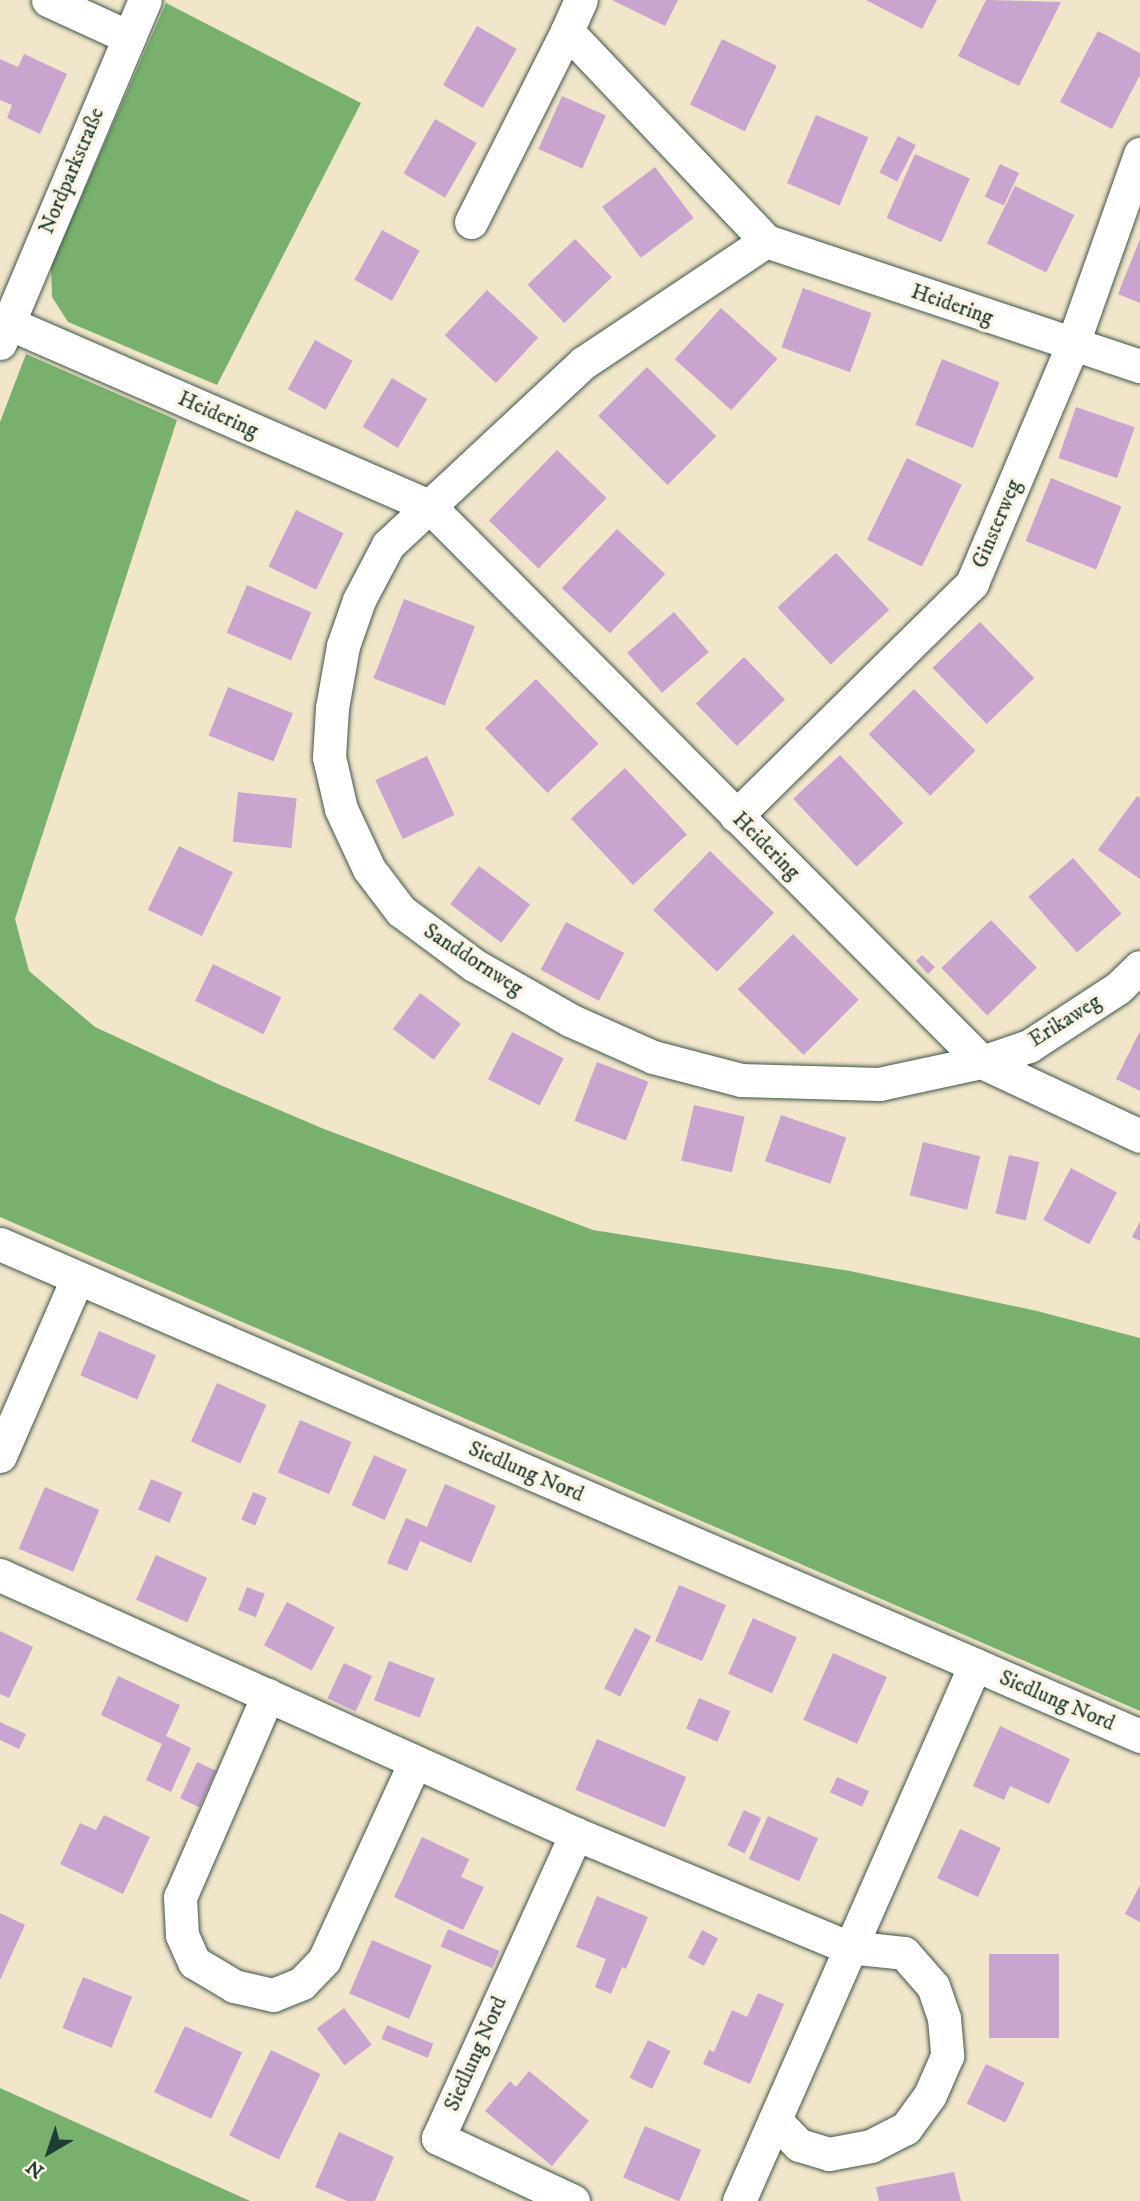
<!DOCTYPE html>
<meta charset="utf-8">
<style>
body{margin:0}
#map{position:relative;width:1140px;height:2201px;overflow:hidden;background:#f1e6ca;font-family:"IM FELL DW Pica",serif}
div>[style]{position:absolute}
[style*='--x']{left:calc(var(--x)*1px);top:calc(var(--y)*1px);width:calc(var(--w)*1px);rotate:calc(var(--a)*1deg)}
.forest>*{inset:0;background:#78b06d}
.building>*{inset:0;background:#c9a4ce;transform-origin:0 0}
.roads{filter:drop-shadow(0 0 2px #3e564a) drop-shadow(0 0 2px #3e564a)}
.minor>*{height:33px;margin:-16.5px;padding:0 16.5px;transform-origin:16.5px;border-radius:16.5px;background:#fff}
span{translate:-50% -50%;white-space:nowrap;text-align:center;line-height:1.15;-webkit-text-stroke:7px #fcf5e5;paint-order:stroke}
.street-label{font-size:21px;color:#1f3d34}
.north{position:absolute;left:14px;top:2117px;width:70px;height:70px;-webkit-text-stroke:5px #fcf5e5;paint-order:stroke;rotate:219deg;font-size:19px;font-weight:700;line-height:28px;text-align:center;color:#1f3d34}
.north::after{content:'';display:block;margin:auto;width:24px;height:32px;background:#1f3d34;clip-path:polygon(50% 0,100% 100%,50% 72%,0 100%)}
</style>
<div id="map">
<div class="forest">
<div style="clip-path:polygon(166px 3px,361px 103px,217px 385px,68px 322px,52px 297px,51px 266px)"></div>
<div style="clip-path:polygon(26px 354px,177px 420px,15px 919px,29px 971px,95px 1027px,218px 1084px,324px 1129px,593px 1230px,850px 1271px,1037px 1311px,1140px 1338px,1140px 1711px,0 1217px,0 422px)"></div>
<div style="clip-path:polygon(0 2088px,250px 2201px,0 2201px)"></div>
</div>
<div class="building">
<div style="clip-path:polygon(612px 0,678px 0,665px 26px)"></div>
<div style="clip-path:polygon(866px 0,937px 0,922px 29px)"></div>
<div style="clip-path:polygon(986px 0,1061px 2px,1019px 86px,958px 56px)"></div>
<div style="left:477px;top:26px;width:46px;height:68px;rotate:30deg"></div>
<div style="clip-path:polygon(1098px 31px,1140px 53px,1140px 75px,1112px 129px,1060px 102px)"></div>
<div style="left:722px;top:39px;width:61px;height:73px;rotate:26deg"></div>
<div style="clip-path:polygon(24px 54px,67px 74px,40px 134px,7px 118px,12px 105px,0 100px,0 59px,18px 67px)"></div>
<div style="left:562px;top:96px;width:48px;height:58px;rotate:24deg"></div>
<div style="left:816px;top:115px;width:57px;height:74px;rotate:23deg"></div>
<div style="left:435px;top:119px;width:48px;height:63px;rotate:30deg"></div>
<div style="left:898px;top:136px;width:20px;height:41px;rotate:27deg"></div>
<div style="left:915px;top:154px;width:60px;height:70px;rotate:24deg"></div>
<div style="left:1000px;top:164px;width:21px;height:36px;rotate:25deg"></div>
<div style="left:655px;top:167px;width:64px;height:66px;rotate:53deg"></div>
<div style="left:1015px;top:186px;width:66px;height:64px;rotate:26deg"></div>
<div style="left:382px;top:230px;width:43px;height:57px;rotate:29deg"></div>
<div style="left:575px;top:239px;width:53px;height:66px;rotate:46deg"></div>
<div style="clip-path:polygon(1140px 239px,1140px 303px,1118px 294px)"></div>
<div style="left:803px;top:288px;width:73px;height:63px;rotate:20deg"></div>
<div style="left:487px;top:290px;width:70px;height:62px;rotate:43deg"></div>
<div style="left:721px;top:308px;width:76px;height:69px;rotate:42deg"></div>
<div style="left:315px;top:340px;width:43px;height:56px;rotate:29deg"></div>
<div style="left:942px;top:359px;width:62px;height:71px;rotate:22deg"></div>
<div style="left:647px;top:367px;width:98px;height:69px;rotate:45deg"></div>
<div style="left:392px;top:378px;width:41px;height:57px;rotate:31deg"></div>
<div style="left:1076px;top:407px;width:62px;height:54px;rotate:19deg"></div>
<div style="left:557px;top:450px;width:69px;height:98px;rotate:44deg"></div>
<div style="left:907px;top:458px;width:61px;height:91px;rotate:26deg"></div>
<div style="left:1051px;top:478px;width:76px;height:68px;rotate:22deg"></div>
<div style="left:296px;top:510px;width:53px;height:63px;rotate:26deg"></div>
<div style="left:617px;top:529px;width:66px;height:81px;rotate:43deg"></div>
<div style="left:836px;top:553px;width:78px;height:80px;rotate:47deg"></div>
<div style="left:247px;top:585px;width:70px;height:52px;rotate:23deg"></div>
<div style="left:404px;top:599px;width:76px;height:85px;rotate:21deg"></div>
<div style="left:674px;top:612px;width:53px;height:62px;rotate:49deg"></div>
<div style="left:980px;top:622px;width:78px;height:66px;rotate:46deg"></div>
<div style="left:744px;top:657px;width:59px;height:67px;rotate:46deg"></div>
<div style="left:536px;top:679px;width:90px;height:71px;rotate:46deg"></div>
<div style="left:228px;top:687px;width:70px;height:52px;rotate:22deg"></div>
<div style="left:914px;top:689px;width:87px;height:64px;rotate:45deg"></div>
<div style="left:840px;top:755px;width:93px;height:64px;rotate:47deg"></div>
<div style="left:427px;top:756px;width:65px;height:57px;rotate:65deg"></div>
<div style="left:625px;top:768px;width:91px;height:74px;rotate:47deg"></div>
<div style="left:238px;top:792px;width:59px;height:50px;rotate:6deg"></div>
<div style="clip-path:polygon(1137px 796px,1140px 798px,1140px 879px,1098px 850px)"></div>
<div style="left:179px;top:846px;width:60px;height:71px;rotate:26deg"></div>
<div style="left:710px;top:851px;width:89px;height:82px;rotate:44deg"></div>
<div style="left:1073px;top:858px;width:74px;height:59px;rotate:49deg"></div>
<div style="left:479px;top:866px;width:64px;height:48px;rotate:37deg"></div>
<div style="left:991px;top:920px;width:66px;height:69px;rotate:46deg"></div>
<div style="left:566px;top:922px;width:66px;height:54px;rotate:28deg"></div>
<div style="left:793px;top:934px;width:93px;height:78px;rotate:45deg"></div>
<div style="clip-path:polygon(922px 955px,935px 967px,928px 974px,916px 961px)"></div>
<div style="left:213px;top:964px;width:76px;height:41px;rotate:26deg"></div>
<div style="left:420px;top:993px;width:51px;height:45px;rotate:37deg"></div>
<div style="clip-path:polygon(1140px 1031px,1140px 1091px,1116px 1079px)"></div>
<div style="left:512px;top:1032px;width:58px;height:53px;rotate:27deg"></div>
<div style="left:597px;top:1062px;width:55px;height:63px;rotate:21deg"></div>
<div style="left:694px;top:1105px;width:52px;height:57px;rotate:13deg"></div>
<div style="left:781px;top:1115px;width:69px;height:49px;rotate:19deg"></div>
<div style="left:923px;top:1142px;width:59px;height:55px;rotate:14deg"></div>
<div style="left:1009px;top:1155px;width:31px;height:60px;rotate:13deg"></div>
<div style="left:1071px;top:1168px;width:52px;height:59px;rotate:28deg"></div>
<div style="clip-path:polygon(1140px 1221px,1140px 1241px,1132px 1237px)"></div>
<div style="left:99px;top:1331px;width:62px;height:48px;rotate:23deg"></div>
<div style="left:217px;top:1383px;width:54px;height:64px;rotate:24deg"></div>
<div style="left:300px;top:1420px;width:56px;height:57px;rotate:23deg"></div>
<div style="left:374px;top:1455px;width:36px;height:55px;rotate:24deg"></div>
<div style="left:151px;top:1479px;width:34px;height:33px;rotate:23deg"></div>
<div style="clip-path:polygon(445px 1484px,496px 1506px,471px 1563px,420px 1541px,407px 1571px,387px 1563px,406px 1518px,427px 1527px)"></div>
<div style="left:45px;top:1487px;width:59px;height:67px;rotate:23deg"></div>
<div style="left:253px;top:1492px;width:15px;height:30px;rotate:23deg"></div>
<div style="left:156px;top:1555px;width:56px;height:49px;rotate:24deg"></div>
<div style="left:679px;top:1585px;width:51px;height:61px;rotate:23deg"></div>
<div style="left:247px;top:1587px;width:19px;height:25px;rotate:21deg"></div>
<div style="left:287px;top:1602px;width:54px;height:49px;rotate:28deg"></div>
<div style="left:753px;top:1618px;width:48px;height:61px;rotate:24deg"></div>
<div style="left:635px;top:1628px;width:18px;height:68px;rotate:27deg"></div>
<div style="clip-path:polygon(0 1631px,33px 1647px,9px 1698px,0 1694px)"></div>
<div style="left:833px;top:1653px;width:59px;height:73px;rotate:24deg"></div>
<div style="left:389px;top:1661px;width:49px;height:42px;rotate:21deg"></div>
<div style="left:344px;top:1663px;width:31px;height:39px;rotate:25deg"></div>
<div style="clip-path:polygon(118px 1676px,180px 1705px,166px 1736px,191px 1748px,171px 1792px,146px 1780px,162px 1744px,101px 1715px)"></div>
<div style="left:699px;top:1698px;width:34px;height:33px;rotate:23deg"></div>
<div style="clip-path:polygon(0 1722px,26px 1734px,19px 1749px,0 1740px)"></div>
<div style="clip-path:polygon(1000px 1726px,1070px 1759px,1049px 1804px,1010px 1786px,1004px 1800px,973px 1786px)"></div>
<div style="left:597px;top:1739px;width:97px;height:55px;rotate:23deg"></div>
<div style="left:197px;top:1762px;width:21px;height:40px;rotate:25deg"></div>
<div style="left:837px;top:1777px;width:35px;height:17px;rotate:24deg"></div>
<div style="left:744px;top:1810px;width:19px;height:39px;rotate:25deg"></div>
<div style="clip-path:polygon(104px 1815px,150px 1837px,123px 1894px,60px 1864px,80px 1823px,96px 1830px)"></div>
<div style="left:768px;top:1816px;width:55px;height:47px;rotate:24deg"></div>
<div style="left:960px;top:1829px;width:45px;height:54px;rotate:25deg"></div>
<div style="clip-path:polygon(422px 1837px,469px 1859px,461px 1877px,484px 1887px,463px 1930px,394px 1897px)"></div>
<div style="clip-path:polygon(1140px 1885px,1140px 1922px,1125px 1914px)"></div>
<div style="clip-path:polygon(597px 1896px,648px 1917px,626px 1969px,622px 1967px,611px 1994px,595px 1987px,606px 1959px,576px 1947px)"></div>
<div style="clip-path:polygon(0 1913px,25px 1925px,0 1980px)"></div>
<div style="left:448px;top:1929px;width:56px;height:19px;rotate:23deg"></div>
<div style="left:702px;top:1930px;width:18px;height:31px;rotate:27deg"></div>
<div style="left:372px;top:1940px;width:65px;height:58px;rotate:23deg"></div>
<div style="left:989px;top:1954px;width:70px;height:84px"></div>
<div style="left:83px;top:1977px;width:53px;height:55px;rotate:22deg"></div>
<div style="clip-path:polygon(758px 1993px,784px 2004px,750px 2084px,703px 2064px,709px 2050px,714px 2052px,732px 2010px,747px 2017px)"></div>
<div style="left:344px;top:2008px;width:46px;height:34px;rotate:53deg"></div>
<div style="left:387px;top:2025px;width:50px;height:15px;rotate:22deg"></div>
<div style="left:185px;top:2026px;width:63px;height:73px;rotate:25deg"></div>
<div style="left:648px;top:2040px;width:25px;height:42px;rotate:26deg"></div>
<div style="left:271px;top:2050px;width:55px;height:95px;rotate:26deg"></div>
<div style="left:986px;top:2064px;width:43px;height:44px;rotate:26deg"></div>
<div style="clip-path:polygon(529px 2071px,589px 2121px,552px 2166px,485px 2111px,510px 2081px,516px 2087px)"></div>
<div style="left:645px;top:2126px;width:61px;height:56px;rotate:23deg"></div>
<div style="clip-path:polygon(339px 2132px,394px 2157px,375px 2201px,347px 2201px,315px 2187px)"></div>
<div style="clip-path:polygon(954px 2172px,961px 2201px,879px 2201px,876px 2187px)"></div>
</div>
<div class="roads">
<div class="minor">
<div style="--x:48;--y:0;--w:89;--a:24.6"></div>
<div style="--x:567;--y:31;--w:34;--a:-66"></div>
<div style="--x:471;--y:222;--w:214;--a:-63.3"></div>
<div style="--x:567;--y:31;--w:289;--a:46.5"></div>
<div style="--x:766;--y:241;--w:394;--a:18.5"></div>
<div style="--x:766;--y:241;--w:220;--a:146.3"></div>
<div style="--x:583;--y:363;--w:267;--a:137"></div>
<div style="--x:388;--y:545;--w:62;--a:117.8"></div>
<div style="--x:359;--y:600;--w:49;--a:109.2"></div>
<div style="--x:343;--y:646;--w:63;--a:100.1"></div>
<div style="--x:332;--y:708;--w:49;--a:93.5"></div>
<div style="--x:329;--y:757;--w:53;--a:77"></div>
<div style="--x:341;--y:809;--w:66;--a:65"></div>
<div style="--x:369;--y:869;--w:53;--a:52.7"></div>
<div style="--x:401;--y:911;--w:91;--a:36.5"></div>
<div style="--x:474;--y:965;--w:111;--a:29.8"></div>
<div style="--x:570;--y:1020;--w:91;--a:24"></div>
<div style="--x:653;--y:1057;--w:91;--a:14.6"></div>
<div style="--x:741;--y:1080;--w:138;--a:1.7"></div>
<div style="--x:879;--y:1084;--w:105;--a:-12.1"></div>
<div style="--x:982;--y:1062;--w:50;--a:-18.8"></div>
<div style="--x:1029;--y:1046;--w:106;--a:-33.1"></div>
<div style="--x:1118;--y:988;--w:30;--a:-44"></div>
<div style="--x:8;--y:323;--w:459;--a:23.5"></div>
<div style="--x:429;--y:506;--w:784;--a:45.15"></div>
<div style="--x:982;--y:1062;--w:174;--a:25.1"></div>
<div style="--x:0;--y:343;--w:372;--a:-67.1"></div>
<div style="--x:736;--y:816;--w:332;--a:-44.6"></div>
<div style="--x:972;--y:583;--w:257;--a:-67.1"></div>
<div style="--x:1072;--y:346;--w:204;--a:-70.5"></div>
<div style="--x:0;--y:1244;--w:1242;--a:23.34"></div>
<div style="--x:0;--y:1456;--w:193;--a:-66.5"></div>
<div style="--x:0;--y:1575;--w:632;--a:24.21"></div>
<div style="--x:576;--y:1834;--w:295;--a:22.6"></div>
<div style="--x:848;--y:1947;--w:56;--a:6.1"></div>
<div style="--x:904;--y:1953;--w:44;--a:48.7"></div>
<div style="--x:933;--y:1986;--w:34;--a:71"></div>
<div style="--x:944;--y:2018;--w:38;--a:85"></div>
<div style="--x:947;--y:2056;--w:43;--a:113.6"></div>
<div style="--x:930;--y:2095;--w:41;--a:126"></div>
<div style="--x:906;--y:2128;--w:39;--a:153"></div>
<div style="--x:871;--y:2146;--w:43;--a:169.2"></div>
<div style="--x:829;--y:2154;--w:31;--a:-163"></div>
<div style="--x:799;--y:2145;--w:35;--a:-134"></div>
<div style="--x:268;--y:1695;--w:220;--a:113.5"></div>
<div style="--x:180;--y:1897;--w:38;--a:87"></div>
<div style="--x:182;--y:1935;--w:30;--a:66"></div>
<div style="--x:194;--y:1962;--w:47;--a:31"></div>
<div style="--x:234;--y:1986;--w:40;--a:13"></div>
<div style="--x:273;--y:1995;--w:31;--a:-22"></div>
<div style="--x:302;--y:1983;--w:32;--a:-46"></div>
<div style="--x:324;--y:1960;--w:218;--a:-65.3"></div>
<div style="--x:573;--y:2201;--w:149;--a:-155"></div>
<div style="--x:438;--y:2138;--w:334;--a:-65.6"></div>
<div style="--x:739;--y:2201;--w:586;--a:-66.24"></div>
</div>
</div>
<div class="street-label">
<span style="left:72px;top:171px;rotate:-67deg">Nordparkstraße</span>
<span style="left:952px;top:305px;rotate:19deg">Heidering</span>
<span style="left:218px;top:415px;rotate:24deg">Heidering</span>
<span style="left:997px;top:524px;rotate:-67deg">Ginsterweg</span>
<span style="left:766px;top:846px;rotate:45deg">Heidering</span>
<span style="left:473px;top:960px;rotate:33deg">Sanddornweg</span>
<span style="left:1065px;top:1021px;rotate:-32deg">Erikaweg</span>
<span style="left:526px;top:1472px;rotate:23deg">Siedlung Nord</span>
<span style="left:1057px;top:1701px;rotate:23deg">Siedlung Nord</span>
<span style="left:476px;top:2054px;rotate:-66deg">Siedlung Nord</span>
</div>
<div class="north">N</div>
</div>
